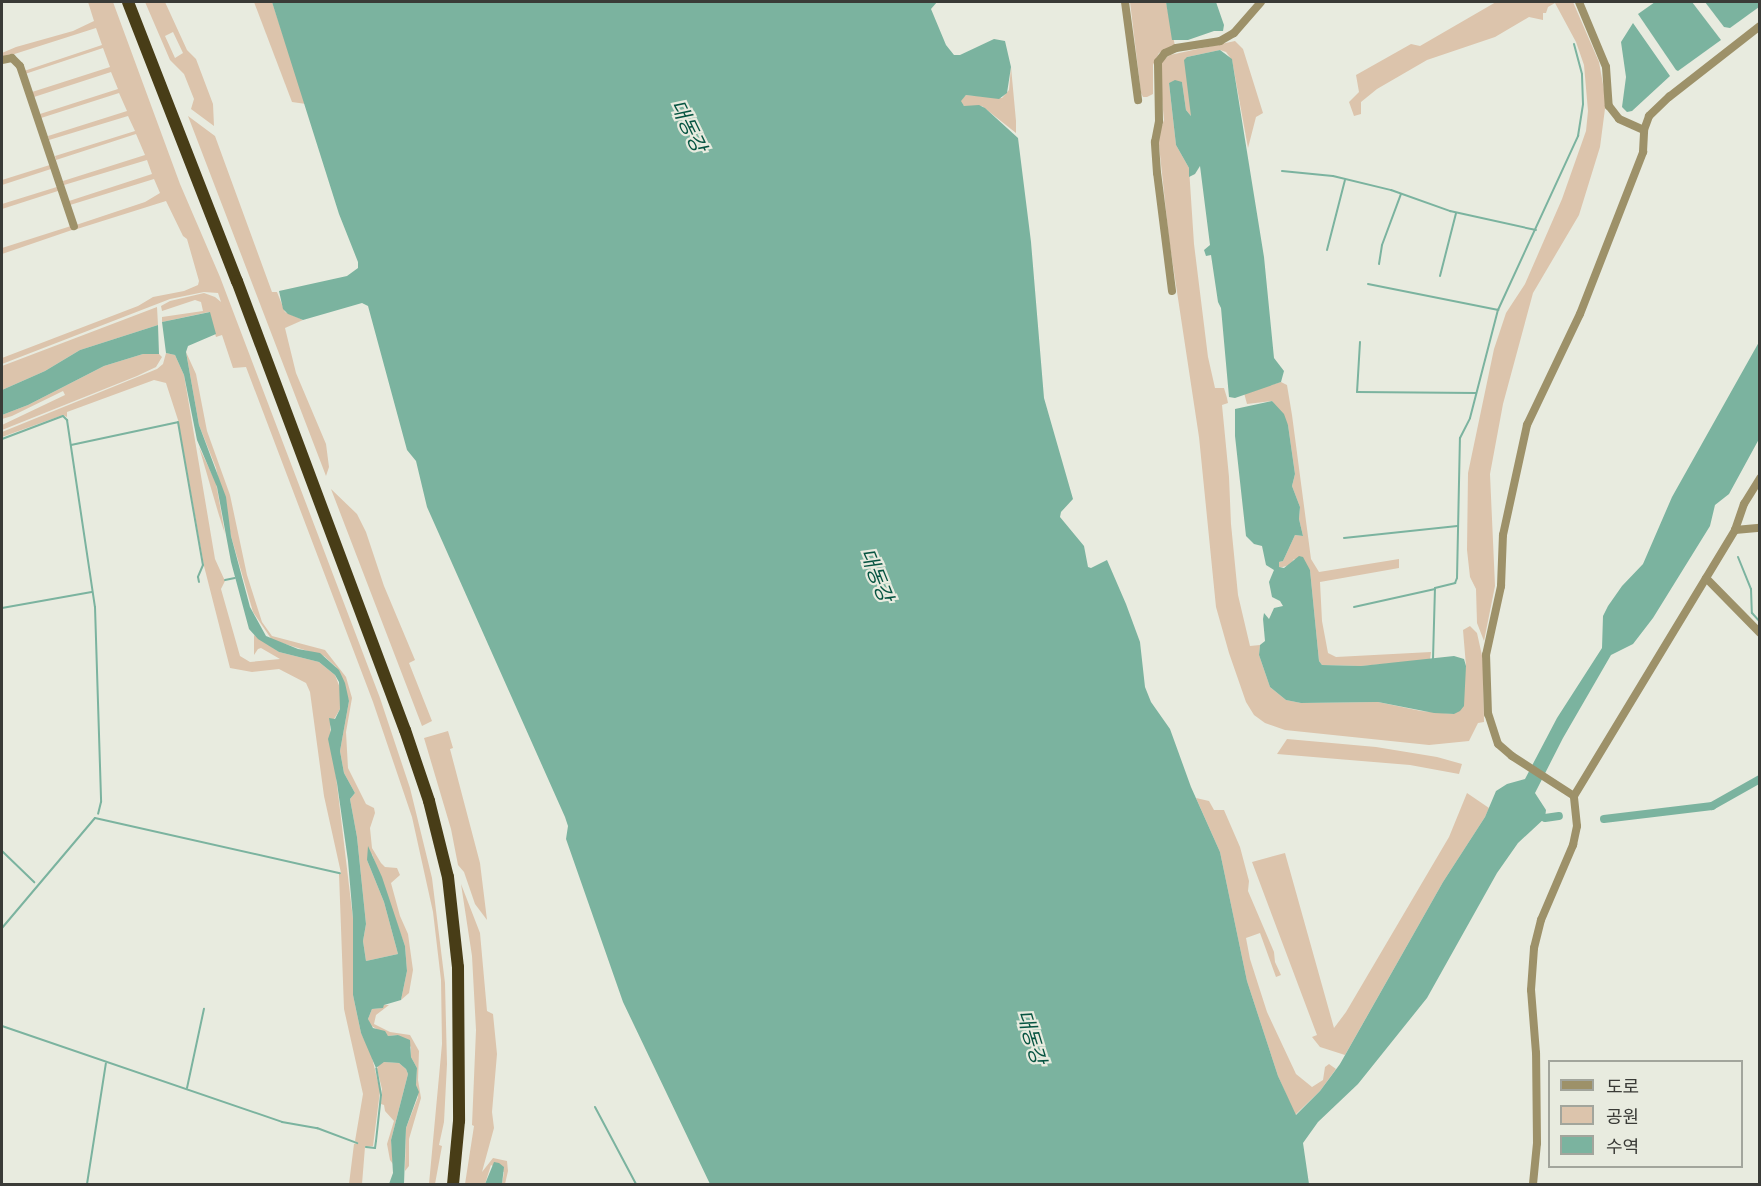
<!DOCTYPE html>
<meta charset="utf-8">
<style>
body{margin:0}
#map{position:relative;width:1761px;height:1186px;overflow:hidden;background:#e8ebdf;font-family:Karla,"Noto Sans KR",sans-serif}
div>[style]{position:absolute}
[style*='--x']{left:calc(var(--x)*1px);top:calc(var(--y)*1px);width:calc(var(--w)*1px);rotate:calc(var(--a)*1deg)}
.green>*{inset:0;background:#dcc4ac}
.water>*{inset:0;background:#7bb39f}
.stream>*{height:2px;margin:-1px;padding:0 1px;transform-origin:1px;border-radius:1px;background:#7bb39f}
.canal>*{height:8px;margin:-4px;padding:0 4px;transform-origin:4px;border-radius:4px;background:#7bb39f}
.minor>*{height:8px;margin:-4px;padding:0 4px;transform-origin:4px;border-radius:4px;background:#9d9169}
.trunk>*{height:12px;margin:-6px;padding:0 6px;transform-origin:6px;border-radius:6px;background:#483d17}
span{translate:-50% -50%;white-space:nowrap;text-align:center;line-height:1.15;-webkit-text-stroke:4.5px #e8ebdf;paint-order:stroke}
.water-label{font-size:20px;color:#065441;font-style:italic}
.frame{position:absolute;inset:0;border:3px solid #3a3b37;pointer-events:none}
.legend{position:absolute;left:1548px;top:1060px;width:195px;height:108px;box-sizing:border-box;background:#e8ebdf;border:2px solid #a2a59c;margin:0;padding:8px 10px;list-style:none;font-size:18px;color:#3a3b37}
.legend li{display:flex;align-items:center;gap:12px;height:30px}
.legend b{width:30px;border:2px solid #a2a59c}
</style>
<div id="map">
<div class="green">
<div style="clip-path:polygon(88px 2px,113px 2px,180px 184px,220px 277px,380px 698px,410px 788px,432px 878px,445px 983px,447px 1064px,444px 1122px,439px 1145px,442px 1146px,435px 1184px,429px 1184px,442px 1044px,441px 980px,433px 912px,412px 817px,373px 702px,246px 367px,233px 368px,222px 335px,216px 337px,209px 312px,162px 322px,162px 317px,203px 311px,201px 302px,195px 300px,162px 311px,161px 306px,170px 301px,204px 293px,215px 297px,221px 302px,218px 293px,204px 292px,170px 299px,2px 364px,2px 358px,138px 306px,153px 297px,184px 291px,198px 285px,199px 281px,187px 239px,183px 236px,166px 201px,77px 229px,76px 225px,145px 202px,160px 193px,154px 179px,70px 205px,69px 201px,152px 174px,147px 160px,64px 185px,63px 181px,145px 155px,136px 134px,56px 160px,55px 156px,135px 131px,128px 116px,49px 140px,48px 136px,127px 111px,119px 93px,41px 118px,40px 114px,118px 89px,111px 72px,34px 97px,32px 92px,110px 67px,103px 48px,25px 74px,24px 71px,102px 45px,96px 28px,2px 58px,2px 53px,16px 47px,73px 31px,94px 21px)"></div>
<div style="clip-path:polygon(evenodd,145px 2px,165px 2px,187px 50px,196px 59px,213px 104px,214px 126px,191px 109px,194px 99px,184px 74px,170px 60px,145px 2px,173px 32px,183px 53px,175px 58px,165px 36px,173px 32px)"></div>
<div style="clip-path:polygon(254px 2px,272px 2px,306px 104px,292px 102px)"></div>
<div style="clip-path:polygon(1130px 2px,1166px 2px,1175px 46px,1159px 53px,1153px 65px,1153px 94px,1147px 97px,1143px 97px,1141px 93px)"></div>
<div style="clip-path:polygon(1496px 2px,1573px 2px,1599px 62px,1606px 101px,1600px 147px,1579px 215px,1533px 293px,1503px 404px,1490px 474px,1495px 586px,1484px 641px,1477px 623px,1476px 589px,1470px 577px,1467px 550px,1468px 473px,1494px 349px,1506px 313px,1525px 284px,1562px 199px,1586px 131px,1588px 111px,1584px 65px,1576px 42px,1555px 3px,1548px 7px,1546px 13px,1543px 13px,1543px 20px,1529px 17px,1495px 37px,1427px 60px,1377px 89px,1361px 102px,1361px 114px,1354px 116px,1349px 102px,1359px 92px,1356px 75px,1411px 44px,1420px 46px)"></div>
<div style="clip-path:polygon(1235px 41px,1243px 49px,1263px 113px,1256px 117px,1248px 148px,1232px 60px,1226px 52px,1220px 50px,1187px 57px,1192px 117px,1186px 110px,1182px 82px,1169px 83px,1176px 145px,1189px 168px,1194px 244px,1208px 357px,1215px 388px,1224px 388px,1227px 398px,1228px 403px,1222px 405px,1229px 477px,1231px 524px,1238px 595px,1250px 646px,1260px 645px,1259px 655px,1270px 687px,1286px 700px,1301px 703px,1378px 702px,1421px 711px,1454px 714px,1466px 666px,1463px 630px,1470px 626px,1477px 633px,1483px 660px,1484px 722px,1478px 723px,1469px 741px,1429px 745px,1285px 730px,1265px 723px,1254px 715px,1246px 702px,1229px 653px,1216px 607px,1199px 437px,1169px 239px,1158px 136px,1164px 120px,1160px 78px,1162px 61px,1170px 55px)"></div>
<div style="clip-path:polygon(1011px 67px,1016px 121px,1016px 133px,982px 106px,964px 106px,960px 101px,966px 95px,1002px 98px,1009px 90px)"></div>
<div style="clip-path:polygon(188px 116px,215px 136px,272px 292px,277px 292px,285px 312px,303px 320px,285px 328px,296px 373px,326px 444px,329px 467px,326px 476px)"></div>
<div style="clip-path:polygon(53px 164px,54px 168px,2px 185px,2px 180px)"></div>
<div style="clip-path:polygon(60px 186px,61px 190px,2px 209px,2px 204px)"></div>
<div style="clip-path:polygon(71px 226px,72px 230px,2px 254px,2px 248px)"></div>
<div style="clip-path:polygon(157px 307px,158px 325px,80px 350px,45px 371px,2px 390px,2px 366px)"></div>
<div style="clip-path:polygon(186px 352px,196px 374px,207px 431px,230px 495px,247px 575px,262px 622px,272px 636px,325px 650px,346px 677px,352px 698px,346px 732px,348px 768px,366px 804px,374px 808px,375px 813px,370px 828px,372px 848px,381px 863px,385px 867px,397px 868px,400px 875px,391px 883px,400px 916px,408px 934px,413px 970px,409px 993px,401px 1000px,407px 971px,405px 946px,372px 854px,367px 860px,384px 902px,398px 954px,366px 961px,363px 941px,366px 924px,357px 837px,350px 799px,355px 793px,344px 773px,340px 751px,349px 701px,336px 667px,324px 656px,272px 640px,253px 612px,231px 536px,216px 468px,199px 425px)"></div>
<div style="clip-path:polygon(166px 353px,175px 355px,184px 375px,215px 559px,225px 581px,221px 589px,240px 656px,250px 662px,280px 659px,261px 648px,258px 649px,254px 655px,254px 635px,279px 652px,319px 662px,335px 675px,340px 688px,340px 709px,330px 726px,353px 919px,353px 995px,361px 1033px,371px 1053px,380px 1091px,373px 1146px,365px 1147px,362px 1184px,349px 1184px,354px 1144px,358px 1143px,355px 1141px,363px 1094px,344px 1009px,339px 874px,341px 873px,324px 796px,310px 692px,306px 683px,279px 669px,252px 672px,230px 668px,204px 566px,178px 420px,166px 383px,154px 380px,67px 412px,67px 417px,63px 415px,2px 437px,2px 432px,157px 369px,163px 364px)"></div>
<div style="clip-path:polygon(143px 354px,159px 354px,162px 357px,156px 367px,137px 376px,2px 430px,2px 425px,65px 395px,63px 391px,12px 416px,2px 419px,2px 415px,28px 405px,104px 366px)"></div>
<div style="clip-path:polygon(1281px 382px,1287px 385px,1292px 415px,1311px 559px,1319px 572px,1399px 559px,1399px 568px,1320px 582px,1322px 621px,1328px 653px,1336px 657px,1431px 652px,1430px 660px,1361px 666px,1322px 665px,1319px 661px,1310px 570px,1294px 559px,1290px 565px,1279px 568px,1279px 562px,1283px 561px,1295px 535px,1303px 536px,1299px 519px,1300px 507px,1292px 486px,1295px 474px,1288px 425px,1272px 401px,1247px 404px,1244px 393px)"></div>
<div style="clip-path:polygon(199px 447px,216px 483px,225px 534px,218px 512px)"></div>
<div style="clip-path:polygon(331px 489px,357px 514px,366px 532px,384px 586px,415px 660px,409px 663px,432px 721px,422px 726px)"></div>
<div style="clip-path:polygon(448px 731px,453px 748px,450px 749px,480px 863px,487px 920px,475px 904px,464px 872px,458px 865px,451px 829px,424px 738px)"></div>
<div style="clip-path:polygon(1287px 739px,1376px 747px,1437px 757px,1462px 764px,1459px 774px,1410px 765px,1277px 754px)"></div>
<div style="clip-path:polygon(1467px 793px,1489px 808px,1485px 817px,1443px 882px,1345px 1055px,1320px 1047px,1312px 1037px,1317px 1035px,1252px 862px,1285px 853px,1334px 1028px,1346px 1012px,1449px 837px)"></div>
<div style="clip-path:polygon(1196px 798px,1209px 801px,1214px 810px,1224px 810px,1240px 847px,1249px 881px,1248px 891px,1274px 952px,1275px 962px,1281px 975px,1276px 977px,1260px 933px,1246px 938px,1250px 959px,1267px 1012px,1296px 1074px,1312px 1087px,1323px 1080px,1325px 1067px,1329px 1064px,1336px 1069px,1320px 1091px,1295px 1115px,1278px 1076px,1247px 981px,1220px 852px)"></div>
<div style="clip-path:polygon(461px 884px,480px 933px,487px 1011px,493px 1014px,497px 1054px,492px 1112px,494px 1128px,482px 1172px,493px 1158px,507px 1161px,508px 1171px,505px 1184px,502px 1184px,504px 1172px,491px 1165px,485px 1184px,465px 1184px,474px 1126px,472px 1125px,476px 1030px,472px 956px)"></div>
<div style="clip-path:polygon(384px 1005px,389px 1005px,376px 1015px,374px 1024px,390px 1032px,410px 1035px,419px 1051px,418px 1080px,421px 1098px,409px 1139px,409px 1166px,405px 1171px,406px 1128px,418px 1097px,416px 1085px,417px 1068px,411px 1057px,411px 1047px,398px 1035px,388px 1036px,370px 1025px,368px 1019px,372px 1009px,382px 1008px)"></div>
<div style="clip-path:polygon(384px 1062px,399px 1063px,406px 1069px,408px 1074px,391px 1140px,393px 1164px,390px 1160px,387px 1144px,394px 1121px,385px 1111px,384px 1105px,381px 1104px,382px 1089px,377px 1069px,379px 1064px)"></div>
</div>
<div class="water">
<div style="clip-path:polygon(272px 2px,937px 2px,931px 9px,946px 45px,954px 55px,960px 55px,994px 39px,1005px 41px,1011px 67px,1007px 93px,999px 99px,966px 95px,961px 101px,964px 106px,979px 105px,985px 108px,1018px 138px,1031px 242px,1044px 398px,1073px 499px,1061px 512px,1060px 517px,1084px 546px,1088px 567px,1091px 568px,1107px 560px,1126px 604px,1140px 642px,1145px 687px,1151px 702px,1170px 729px,1191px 787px,1220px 852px,1247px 981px,1278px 1076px,1296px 1115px,1320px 1091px,1340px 1064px,1443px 882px,1485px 817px,1496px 791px,1507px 784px,1525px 779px,1557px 718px,1602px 648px,1603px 616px,1608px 606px,1622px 586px,1643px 564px,1672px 497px,1759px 342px,1759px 439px,1729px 494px,1715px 505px,1710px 526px,1653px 618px,1633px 644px,1611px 655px,1563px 738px,1535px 793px,1546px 810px,1545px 818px,1518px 843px,1497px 873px,1427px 998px,1358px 1084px,1318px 1122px,1303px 1143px,1309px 1184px,710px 1184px,623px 1002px,566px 839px,568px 826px,565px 817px,427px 507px,416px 461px,407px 450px,368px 306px,362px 303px,303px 320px,288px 314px,283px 309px,279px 291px,347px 276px,358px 268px,358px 262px,339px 214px)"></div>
<div style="clip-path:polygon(1166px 2px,1216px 2px,1224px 25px,1223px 31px,1214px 31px,1188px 40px,1172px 40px)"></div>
<div style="clip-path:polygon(1655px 2px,1692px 2px,1721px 40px,1678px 71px,1676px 70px,1638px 14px)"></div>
<div style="clip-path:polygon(1705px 2px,1759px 2px,1759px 7px,1730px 28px,1724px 27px)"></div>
<div style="clip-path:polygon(1633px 23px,1670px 76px,1632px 111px,1627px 112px,1622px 107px,1626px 77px,1621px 42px)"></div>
<div style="clip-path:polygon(1220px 50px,1232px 59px,1264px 257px,1274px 358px,1284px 371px,1281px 382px,1235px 398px,1229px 397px,1221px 308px,1218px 302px,1211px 255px,1206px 256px,1204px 250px,1210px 245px,1200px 166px,1195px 174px,1189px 177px,1189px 168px,1176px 145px,1169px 83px,1175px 80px,1182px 82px,1186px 110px,1191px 116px,1184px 60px,1187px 57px)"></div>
<div style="clip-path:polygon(210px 312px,216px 334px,188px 346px,186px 352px,199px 425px,226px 497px,231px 536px,250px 607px,266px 636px,298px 649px,320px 653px,339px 670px,345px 683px,349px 701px,340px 751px,344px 773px,355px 793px,350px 799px,357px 837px,366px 924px,363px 941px,366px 961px,398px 954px,384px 902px,367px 860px,368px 846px,382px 877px,405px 946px,407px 971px,401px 1000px,384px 1005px,383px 1008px,372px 1009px,368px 1019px,373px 1028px,385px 1031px,388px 1036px,398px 1035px,410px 1040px,411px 1057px,417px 1068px,416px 1085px,419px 1092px,406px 1128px,404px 1184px,389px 1184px,393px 1173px,391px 1140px,408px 1074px,406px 1069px,399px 1063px,384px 1062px,376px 1068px,361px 1033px,353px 995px,353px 919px,348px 861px,337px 783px,328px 739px,331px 730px,329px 718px,335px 719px,340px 709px,339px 682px,335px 675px,319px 662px,279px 652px,258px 639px,249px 629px,231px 562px,217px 487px,197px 440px,184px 375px,175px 355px,166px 353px,162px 322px)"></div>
<div style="clip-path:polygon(158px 325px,159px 354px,143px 354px,104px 366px,28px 405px,2px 415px,2px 390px,45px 371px,80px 350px)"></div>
<div style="clip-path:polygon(1272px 401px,1284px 414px,1288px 425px,1295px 474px,1292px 486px,1300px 507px,1299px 519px,1303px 536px,1295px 535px,1283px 561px,1279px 562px,1279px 567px,1284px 568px,1299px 556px,1303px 557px,1310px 570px,1319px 661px,1322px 665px,1361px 666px,1454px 656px,1464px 659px,1466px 666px,1464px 706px,1460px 711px,1454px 714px,1434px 713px,1378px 702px,1301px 703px,1286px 700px,1270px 687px,1259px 655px,1260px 645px,1265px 641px,1263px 619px,1264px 613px,1269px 619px,1274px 608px,1283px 606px,1280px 601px,1272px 597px,1269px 582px,1274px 570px,1266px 565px,1262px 546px,1254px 544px,1246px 536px,1235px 436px,1235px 409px)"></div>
<div style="clip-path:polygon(494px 1162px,499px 1163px,504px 1167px,502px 1184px,485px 1184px)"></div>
</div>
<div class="stream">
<div style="--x:1282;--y:171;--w:51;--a:5.6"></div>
<div style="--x:1333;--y:176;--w:60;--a:13.6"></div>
<div style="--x:1391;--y:190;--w:63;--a:19.6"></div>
<div style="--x:1450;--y:211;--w:88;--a:12.5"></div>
<div style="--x:1327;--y:250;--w:72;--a:-75.6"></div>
<div style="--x:1379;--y:264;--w:19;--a:-81"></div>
<div style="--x:1382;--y:245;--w:54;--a:-69.6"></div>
<div style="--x:1440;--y:276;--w:65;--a:-75.7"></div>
<div style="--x:1368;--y:284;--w:133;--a:11.3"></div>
<div style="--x:1360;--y:342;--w:50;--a:93.4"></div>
<div style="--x:1357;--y:392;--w:119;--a:0.5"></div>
<div style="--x:2;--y:439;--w:65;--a:-20.7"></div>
<div style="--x:63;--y:416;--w:6;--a:45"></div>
<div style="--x:67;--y:420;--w:189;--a:81.5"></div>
<div style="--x:95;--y:607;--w:195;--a:88.2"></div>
<div style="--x:101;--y:802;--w:12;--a:104"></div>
<div style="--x:71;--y:445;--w:109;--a:-12.1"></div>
<div style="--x:178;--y:422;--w:145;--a:80.1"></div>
<div style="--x:203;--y:565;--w:13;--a:113"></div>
<div style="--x:198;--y:577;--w:5;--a:79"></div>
<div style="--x:1344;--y:538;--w:114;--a:-6.1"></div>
<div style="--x:1738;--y:557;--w:35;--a:68"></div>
<div style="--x:1751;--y:589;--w:24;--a:88"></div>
<div style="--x:1752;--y:613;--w:12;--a:48"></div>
<div style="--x:225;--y:580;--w:10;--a:-11"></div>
<div style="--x:1354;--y:607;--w:83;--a:-12.5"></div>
<div style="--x:2;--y:608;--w:91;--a:-10.1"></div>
<div style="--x:1433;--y:659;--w:71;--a:-88.4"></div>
<div style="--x:1435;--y:588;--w:21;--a:-14"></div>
<div style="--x:1455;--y:583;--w:5;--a:-68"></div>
<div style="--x:1457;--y:578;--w:140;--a:-88.8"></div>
<div style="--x:1460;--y:438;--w:22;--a:-63"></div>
<div style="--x:1470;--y:418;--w:112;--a:-75.5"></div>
<div style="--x:1498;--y:310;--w:192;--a:-65.3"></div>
<div style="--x:1578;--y:136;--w:32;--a:-81"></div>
<div style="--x:1583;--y:104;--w:30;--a:-92"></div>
<div style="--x:1582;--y:74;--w:31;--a:-105"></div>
<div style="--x:2;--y:851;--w:45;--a:44.1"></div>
<div style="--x:2;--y:928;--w:144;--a:-49.8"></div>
<div style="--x:95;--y:818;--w:251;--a:12.7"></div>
<div style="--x:2;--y:1026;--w:296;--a:18.9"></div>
<div style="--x:282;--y:1122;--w:36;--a:10"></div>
<div style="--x:317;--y:1128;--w:43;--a:20.6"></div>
<div style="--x:187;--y:1088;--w:81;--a:-77.9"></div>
<div style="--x:595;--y:1107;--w:87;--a:62"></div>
<div style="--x:366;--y:1147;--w:9;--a:6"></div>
<div style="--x:375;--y:1148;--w:7;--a:-82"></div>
<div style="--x:376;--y:1141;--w:46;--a:-83.8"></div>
<div style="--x:381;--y:1095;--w:27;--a:-100"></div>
<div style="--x:87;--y:1184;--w:122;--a:-81.1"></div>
</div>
<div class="canal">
<div style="--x:1545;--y:818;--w:14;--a:-8"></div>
<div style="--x:1604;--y:819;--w:109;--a:-6.9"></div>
<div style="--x:1712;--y:806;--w:55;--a:-29.4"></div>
</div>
<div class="minor">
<div style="--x:1125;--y:2;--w:99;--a:82.4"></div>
<div style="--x:1579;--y:2;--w:70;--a:67.4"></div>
<div style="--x:1606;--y:67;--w:39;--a:86"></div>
<div style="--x:1609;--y:106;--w:16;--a:52"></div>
<div style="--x:1619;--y:119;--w:27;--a:24"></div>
<div style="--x:1644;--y:130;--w:15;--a:-70"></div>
<div style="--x:1649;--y:116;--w:28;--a:-44"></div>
<div style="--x:1669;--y:97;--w:115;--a:-38"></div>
<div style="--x:2;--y:60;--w:10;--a:-11"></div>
<div style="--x:12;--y:58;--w:11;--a:45"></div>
<div style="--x:20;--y:66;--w:169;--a:71.4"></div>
<div style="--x:1172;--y:291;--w:119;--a:-97.2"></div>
<div style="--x:1157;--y:173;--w:31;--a:-94"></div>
<div style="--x:1155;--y:142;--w:21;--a:-79"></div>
<div style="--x:1159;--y:121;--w:59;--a:-91"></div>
<div style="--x:1158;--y:62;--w:11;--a:-52"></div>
<div style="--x:1165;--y:53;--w:12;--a:-24"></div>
<div style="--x:1176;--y:48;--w:45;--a:-9"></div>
<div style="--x:1220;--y:41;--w:16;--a:-30"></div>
<div style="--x:1234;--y:33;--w:41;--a:-48.9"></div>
<div style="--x:1735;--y:530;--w:25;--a:-5"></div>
<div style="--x:1706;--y:578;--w:77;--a:45.5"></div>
<div style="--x:1574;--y:796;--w:74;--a:-147.2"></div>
<div style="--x:1512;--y:756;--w:18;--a:-139"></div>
<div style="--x:1498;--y:744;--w:32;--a:-108"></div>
<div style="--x:1488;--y:714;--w:59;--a:-91.9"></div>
<div style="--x:1486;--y:655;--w:71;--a:-77.7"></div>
<div style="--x:1501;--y:586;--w:51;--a:-87.8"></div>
<div style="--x:1503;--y:535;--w:113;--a:-77.7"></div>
<div style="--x:1527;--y:425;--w:123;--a:-64.5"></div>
<div style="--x:1580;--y:314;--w:174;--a:-68.7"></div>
<div style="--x:1643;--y:152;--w:22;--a:-87"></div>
<div style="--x:1533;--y:1184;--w:41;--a:-84.4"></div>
<div style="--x:1537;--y:1143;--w:90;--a:-90.6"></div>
<div style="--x:1536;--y:1053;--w:63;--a:-94.5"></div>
<div style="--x:1531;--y:990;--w:42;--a:-85.9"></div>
<div style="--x:1534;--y:948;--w:29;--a:-76"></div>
<div style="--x:1541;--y:920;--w:82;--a:-66.9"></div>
<div style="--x:1573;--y:845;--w:19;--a:-78"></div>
<div style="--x:1577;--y:826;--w:30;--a:-96"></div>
<div style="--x:1574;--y:796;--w:311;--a:-58.8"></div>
<div style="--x:1735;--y:530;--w:28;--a:-71"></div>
<div style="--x:1744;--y:504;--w:31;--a:-58"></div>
</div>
<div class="trunk">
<div style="--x:128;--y:2;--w:300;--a:68.7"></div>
<div style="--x:237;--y:281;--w:479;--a:69.5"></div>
<div style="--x:405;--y:730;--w:75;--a:71.3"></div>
<div style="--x:429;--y:801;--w:78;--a:76"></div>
<div style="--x:448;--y:877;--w:91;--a:83.7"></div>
<div style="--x:458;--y:967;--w:154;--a:89.6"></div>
<div style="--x:459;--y:1121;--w:63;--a:95.4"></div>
</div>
<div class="water-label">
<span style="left:688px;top:126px;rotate:64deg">대동강</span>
<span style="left:876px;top:575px;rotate:68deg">대동강</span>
<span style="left:1031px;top:1037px;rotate:73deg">대동강</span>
</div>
<div class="frame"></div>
<ul class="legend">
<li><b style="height:8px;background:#9d9169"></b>도로</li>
<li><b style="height:16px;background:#dcc4ac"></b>공원</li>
<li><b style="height:16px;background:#7bb39f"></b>수역</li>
</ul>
</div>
